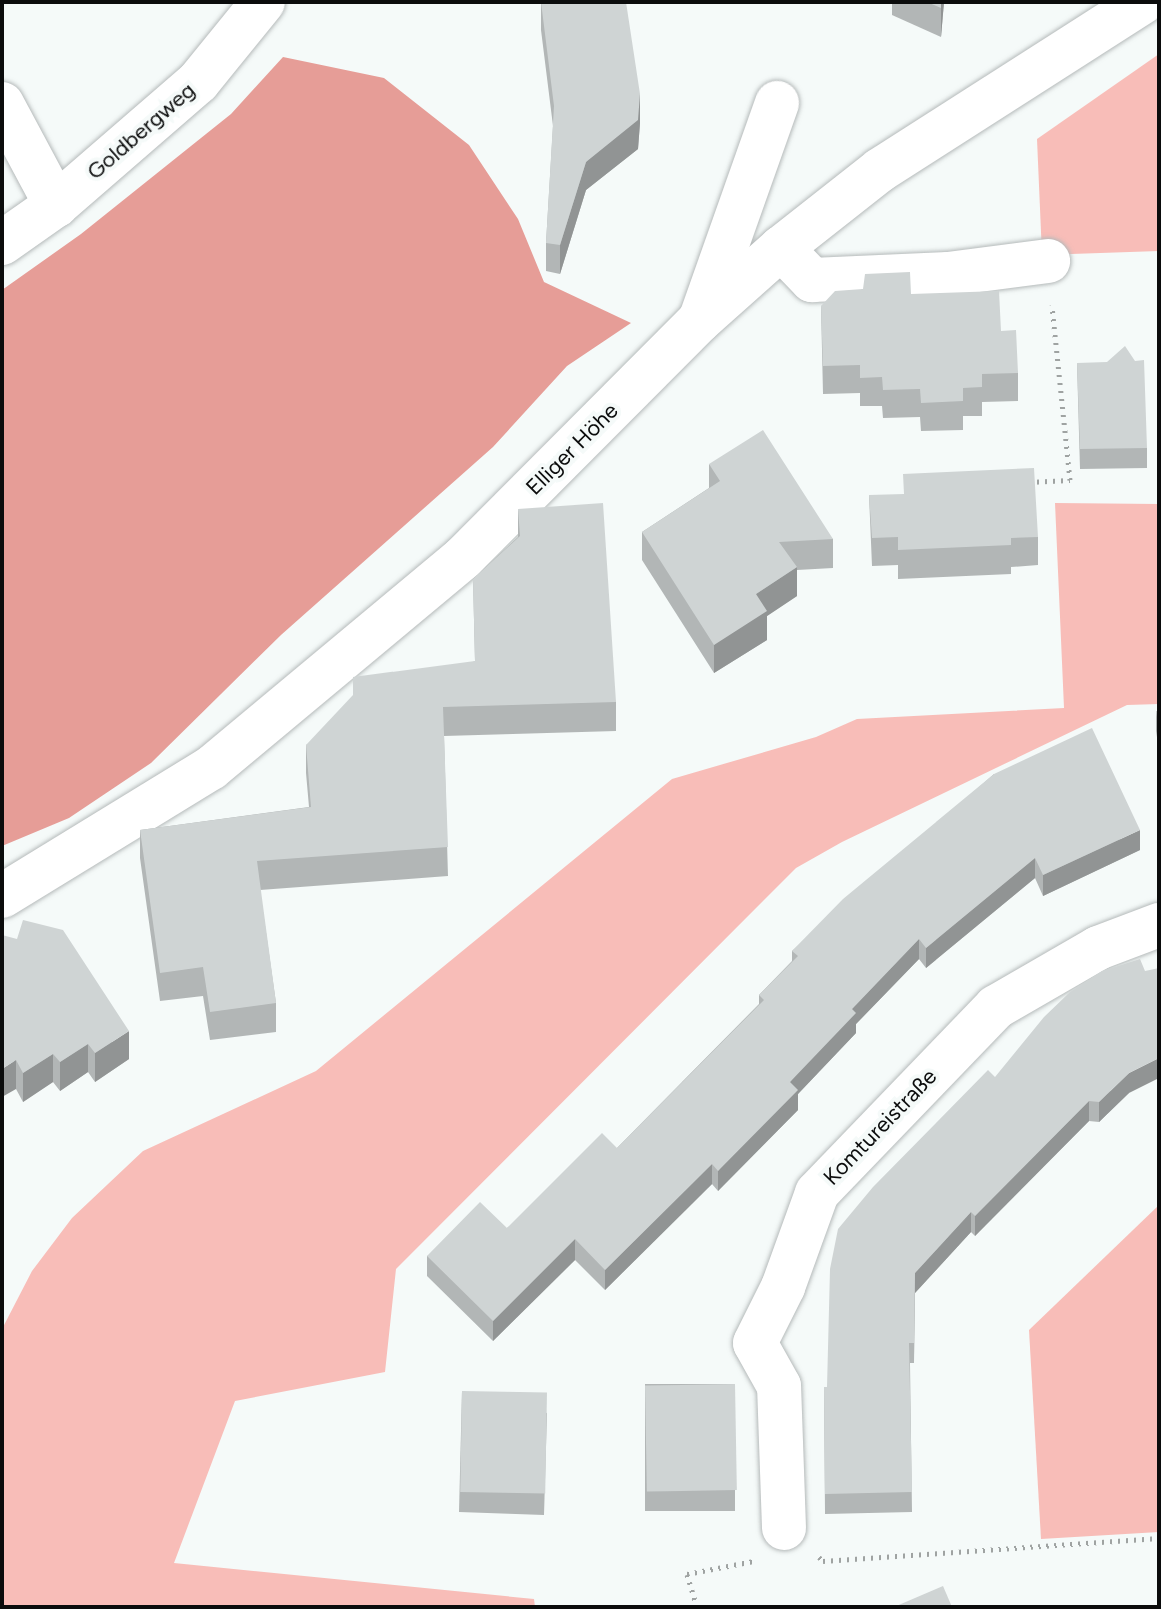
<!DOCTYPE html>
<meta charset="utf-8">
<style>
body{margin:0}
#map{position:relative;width:1161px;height:1609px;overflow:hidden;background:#f5faf9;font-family:Figtree,sans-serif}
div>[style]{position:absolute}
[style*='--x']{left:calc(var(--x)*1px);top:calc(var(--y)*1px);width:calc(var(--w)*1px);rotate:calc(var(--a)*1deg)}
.green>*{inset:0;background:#f8bdb8}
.forest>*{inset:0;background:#e69d97}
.path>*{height:5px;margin-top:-2.5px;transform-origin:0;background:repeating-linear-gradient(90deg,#9fa3a2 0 2px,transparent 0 8px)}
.roads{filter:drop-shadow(0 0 2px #b5baba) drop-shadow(0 0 2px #b5baba)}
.minor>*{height:44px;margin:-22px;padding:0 22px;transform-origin:22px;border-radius:22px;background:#fff}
.wall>*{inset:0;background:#b2b6b6;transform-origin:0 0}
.shaded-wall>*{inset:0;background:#919494}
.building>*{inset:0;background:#cfd4d4;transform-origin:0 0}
span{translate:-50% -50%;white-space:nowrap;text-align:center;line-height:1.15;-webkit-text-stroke:8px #f5faf9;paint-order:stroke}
.street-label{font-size:22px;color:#0b0c0c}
.frame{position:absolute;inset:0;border:4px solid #0b0c0c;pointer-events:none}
</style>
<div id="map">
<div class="green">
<div style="clip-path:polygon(1159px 54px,1159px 251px,1042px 255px,1037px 139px)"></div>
<div style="clip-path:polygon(1055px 503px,1159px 504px,1159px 704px,1127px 705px,842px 842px,796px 868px,396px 1269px,385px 1372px,235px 1401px,174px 1563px,534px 1599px,535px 1607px,2px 1607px,2px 1329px,32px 1271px,72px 1218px,143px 1151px,316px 1071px,672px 779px,816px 737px,857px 719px,1064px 708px)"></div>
<div style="clip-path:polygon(1159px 1205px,1159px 1532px,1041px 1539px,1029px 1330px)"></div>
</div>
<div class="forest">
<div style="clip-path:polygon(283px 57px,384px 78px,469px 145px,518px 219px,544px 282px,631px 323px,567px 366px,493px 447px,281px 635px,151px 763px,69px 818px,2px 846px,2px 290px,81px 234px,231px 114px)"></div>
</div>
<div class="path">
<div style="--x:1029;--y:482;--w:41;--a:-2.8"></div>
<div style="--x:1070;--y:480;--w:176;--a:-95.9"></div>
<div style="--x:819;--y:1557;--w:6;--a:45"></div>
<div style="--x:823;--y:1561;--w:337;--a:-3.9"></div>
<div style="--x:697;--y:1607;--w:34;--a:-107"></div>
<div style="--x:687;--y:1574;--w:68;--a:-11"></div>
</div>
<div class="roads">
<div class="minor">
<div style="--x:2;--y:104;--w:115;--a:61.9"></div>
<div style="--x:2;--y:243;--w:66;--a:-35.1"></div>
<div style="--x:56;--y:205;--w:188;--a:-40.9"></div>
<div style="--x:198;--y:82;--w:103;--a:-50.9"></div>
<div style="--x:781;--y:248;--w:45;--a:45.9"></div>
<div style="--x:812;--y:280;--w:136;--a:-2.5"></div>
<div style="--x:948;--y:274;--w:101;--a:-7.4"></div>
<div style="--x:702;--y:315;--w:225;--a:-70.5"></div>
<div style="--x:2;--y:896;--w:245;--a:-31.5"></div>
<div style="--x:211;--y:768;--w:328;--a:-39.8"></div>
<div style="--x:463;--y:558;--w:334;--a:-45.1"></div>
<div style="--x:699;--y:321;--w:110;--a:-41.7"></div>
<div style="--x:781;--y:248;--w:126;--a:-38.2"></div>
<div style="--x:880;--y:170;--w:312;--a:-32.6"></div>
<div style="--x:784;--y:1528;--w:142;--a:-92"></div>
<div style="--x:779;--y:1386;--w:49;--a:-119.2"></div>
<div style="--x:755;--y:1343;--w:63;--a:-63.4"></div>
<div style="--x:783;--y:1287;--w:100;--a:-70.1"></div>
<div style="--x:817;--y:1193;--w:258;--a:-46.1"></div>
<div style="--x:996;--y:1007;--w:118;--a:-30"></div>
<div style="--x:1098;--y:948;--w:65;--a:-20.7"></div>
</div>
</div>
<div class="wall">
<div style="clip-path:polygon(541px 2px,640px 123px,638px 149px,586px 190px,560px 274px,546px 271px,546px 243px,553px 126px,541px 30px)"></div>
<div style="clip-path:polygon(892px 2px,944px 2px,941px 37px,892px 15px)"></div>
<div style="clip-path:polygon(863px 289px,911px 294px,1001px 331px,1018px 373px,1018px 401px,982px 402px,982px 416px,963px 416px,963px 430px,921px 431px,920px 417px,883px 418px,882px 406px,860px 406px,860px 393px,823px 394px,821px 306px)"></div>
<div style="clip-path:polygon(1077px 363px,1147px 448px,1147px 468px,1080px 469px)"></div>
<div style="clip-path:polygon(709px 464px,833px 539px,833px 568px,797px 570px,797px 596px,767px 616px,767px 640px,714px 673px,642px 560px,642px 532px,709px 488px)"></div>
<div style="clip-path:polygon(869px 495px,1038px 537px,1038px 565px,1011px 567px,1011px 574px,898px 579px,898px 565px,872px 566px)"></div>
<div style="clip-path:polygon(518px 509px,616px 702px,616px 731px,444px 736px,448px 876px,260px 890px,276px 1003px,276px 1032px,210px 1040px,203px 996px,160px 1001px,140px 858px,140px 830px,309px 807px,306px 773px,306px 745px,475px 661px,473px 579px,518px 537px)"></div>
<div style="clip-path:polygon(1156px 711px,1159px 711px,1159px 750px,1156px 731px)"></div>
<div style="clip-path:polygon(994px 774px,1140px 850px,1043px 896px,1035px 878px,926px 968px,919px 959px,856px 1024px,856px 1033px,798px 1094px,798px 1110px,718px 1191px,712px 1184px,605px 1290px,575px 1260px,493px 1341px,427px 1276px,427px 1256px,507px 1228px,617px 1148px,759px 1004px,759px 995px,792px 961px,792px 951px)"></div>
<div style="clip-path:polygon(2px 935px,129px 1059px,95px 1082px,88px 1072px,60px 1091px,53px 1082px,23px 1102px,16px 1089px)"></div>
<div style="clip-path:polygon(995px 1077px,1129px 1093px,1099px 1122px,1089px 1121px,975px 1236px,971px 1232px,915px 1293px,914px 1363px,910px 1363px,912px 1512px,825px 1514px,824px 1387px,827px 1387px)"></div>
<div style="left:735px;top:1384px;width:127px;height:90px;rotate:90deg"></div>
<div style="clip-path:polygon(462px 1391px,547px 1413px,544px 1515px,459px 1512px)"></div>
</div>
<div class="shaded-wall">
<div style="clip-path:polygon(941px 2px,944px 2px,941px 37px)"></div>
<div style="clip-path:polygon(640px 94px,640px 123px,638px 149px,586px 190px,560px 274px,560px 245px,586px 162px)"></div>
<div style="clip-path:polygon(797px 567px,797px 596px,767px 616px,767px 640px,714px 673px,714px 645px,756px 594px)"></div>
<div style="clip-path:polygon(1140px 830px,1140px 850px,1043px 896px,1043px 875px)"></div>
<div style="clip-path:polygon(1035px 858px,1035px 878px,926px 968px,926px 948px)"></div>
<div style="clip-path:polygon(919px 939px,919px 959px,856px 1024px,856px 1033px,798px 1094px,798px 1110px,718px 1191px,718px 1171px,790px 1082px,852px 1009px)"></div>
<div style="clip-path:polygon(129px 1031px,129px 1059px,95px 1082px,95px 1053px)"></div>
<div style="clip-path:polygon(88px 1044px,88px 1072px,60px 1091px,60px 1062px)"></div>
<div style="clip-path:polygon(53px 1054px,53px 1082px,23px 1102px,23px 1073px)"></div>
<div style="clip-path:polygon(1159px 1058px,1159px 1078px,1129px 1093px,1099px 1122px,1099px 1102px,1129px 1073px)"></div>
<div style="clip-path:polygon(16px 1060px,16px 1089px,2px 1097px,2px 1069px)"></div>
<div style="clip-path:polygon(1089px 1101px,1089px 1121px,975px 1236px,975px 1216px)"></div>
<div style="clip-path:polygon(712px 1164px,712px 1184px,605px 1290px,605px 1270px)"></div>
<div style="clip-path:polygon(971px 1212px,971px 1232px,915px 1293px,914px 1363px,915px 1273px)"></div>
<div style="clip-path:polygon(575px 1239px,575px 1260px,493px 1341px,493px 1321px)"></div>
</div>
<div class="building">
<div style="clip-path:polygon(541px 2px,626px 2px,640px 94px,638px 120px,586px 162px,560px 245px,546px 243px,554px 106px)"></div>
<div style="clip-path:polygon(927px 2px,941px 2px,941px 8px)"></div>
<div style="clip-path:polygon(910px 272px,911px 294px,999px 291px,1001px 331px,1016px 330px,1018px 373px,982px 374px,982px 387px,963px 388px,963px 401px,921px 403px,920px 389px,883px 390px,882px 377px,860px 378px,860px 365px,823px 366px,821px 306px,835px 291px,863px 289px,865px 274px)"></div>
<div style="clip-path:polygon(1125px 346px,1135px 361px,1144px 360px,1147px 448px,1080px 449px,1077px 363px,1107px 362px)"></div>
<div style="clip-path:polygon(763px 430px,833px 539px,779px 542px,797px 567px,756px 594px,767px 611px,714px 645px,642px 532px,720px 481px,709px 464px)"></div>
<div style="clip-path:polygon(1034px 468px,1038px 537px,1011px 538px,1011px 545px,898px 550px,898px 537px,872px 538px,869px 495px,904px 494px,903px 474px)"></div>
<div style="clip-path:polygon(603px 503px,616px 702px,443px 707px,448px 847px,257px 861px,276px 1003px,210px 1012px,203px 967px,160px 973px,140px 830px,311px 807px,306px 745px,353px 695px,353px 677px,475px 661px,473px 579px,520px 536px,518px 509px)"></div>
<div style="clip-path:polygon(1156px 711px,1159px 711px,1159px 729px)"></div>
<div style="clip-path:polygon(1092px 728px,1140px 830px,1043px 875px,1035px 858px,926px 948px,919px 939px,852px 1009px,856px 1013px,790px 1082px,798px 1090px,718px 1171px,712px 1164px,605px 1270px,575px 1239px,493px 1321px,427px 1256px,480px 1202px,507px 1228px,602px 1133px,617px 1148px,764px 1000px,759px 995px,798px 956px,792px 951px,843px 899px,994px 774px)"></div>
<div style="clip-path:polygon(23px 920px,63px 930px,129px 1031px,95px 1053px,88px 1044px,60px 1062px,53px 1054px,23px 1073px,16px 1060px,2px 1069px,2px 935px,17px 939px)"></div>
<div style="clip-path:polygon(1140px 959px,1145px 971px,1159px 968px,1159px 1058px,1129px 1073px,1099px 1102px,1089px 1101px,975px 1216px,971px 1212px,915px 1273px,914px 1343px,909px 1343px,912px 1492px,825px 1494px,824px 1387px,827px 1387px,830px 1269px,838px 1229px,873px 1187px,988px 1070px,995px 1077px,1044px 1017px,1070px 992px,1102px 971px)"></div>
<div style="left:735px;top:1384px;width:106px;height:90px;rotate:89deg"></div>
<div style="left:462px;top:1391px;width:85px;height:101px;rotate:1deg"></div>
<div style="clip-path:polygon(943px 1586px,952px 1607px,894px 1607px)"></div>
</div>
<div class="street-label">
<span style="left:141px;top:131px;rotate:-41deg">Goldbergweg</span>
<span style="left:572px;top:449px;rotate:-45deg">Elliger Höhe</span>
<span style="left:880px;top:1127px;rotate:-46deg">Komtureistraße</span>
</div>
<div class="frame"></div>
</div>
